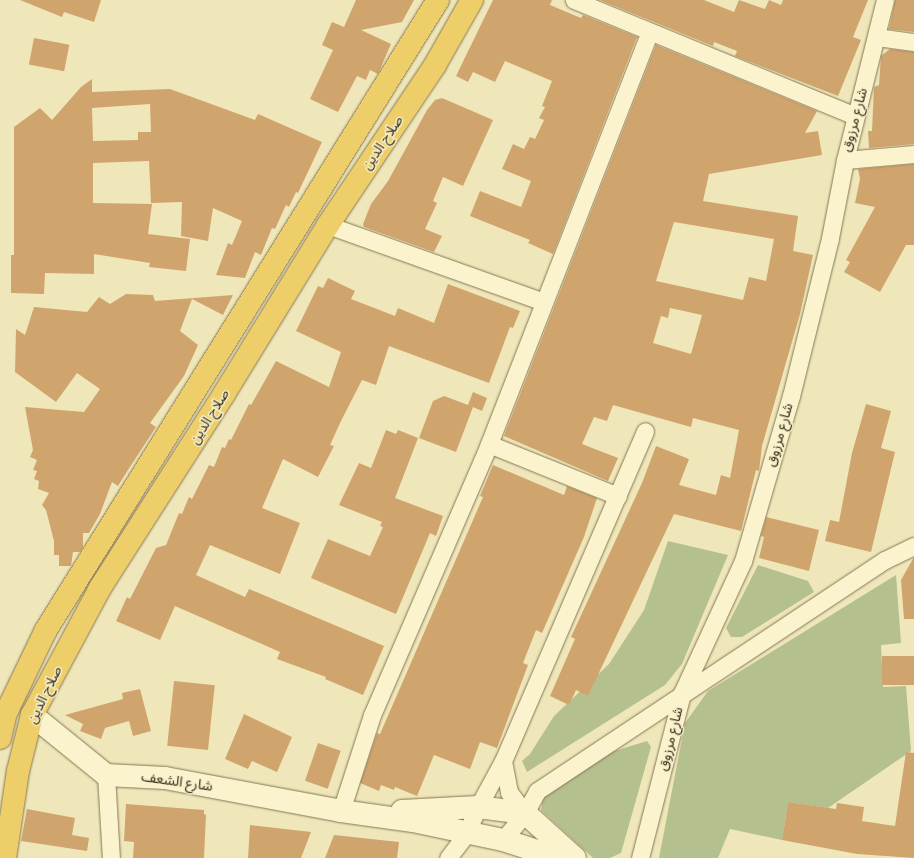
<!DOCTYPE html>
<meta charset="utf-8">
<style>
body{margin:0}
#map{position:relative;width:914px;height:858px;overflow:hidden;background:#efe7ba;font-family:"Zilla Slab","Noto Sans Arabic",serif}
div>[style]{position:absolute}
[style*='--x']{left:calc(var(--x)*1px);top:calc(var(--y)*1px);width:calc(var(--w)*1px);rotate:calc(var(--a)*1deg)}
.cemetery>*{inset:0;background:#b4c18e}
.building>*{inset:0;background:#d0a46d;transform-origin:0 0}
.roads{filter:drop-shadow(0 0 1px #867654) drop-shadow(0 0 1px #867654)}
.minor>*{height:17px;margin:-8.5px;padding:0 8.5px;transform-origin:8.5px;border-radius:8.5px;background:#faf3cd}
.tertiary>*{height:22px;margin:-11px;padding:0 11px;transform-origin:11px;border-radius:11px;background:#faf3cd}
.trunk>*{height:22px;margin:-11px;padding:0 11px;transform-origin:11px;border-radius:11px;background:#eece68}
span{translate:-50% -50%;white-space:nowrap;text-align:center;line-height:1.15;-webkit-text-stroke:3px #f7f0c9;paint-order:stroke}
.street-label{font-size:14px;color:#352a19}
</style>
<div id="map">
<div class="cemetery">
<div style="clip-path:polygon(668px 541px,728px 555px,682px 664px,665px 685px,527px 772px,522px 761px,530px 754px,554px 716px,609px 664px,644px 610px)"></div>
<div style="clip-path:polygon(758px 565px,808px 581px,814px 592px,742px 637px,731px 637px,726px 628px)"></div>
<div style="clip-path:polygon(896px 575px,901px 643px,881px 645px,883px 687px,906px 686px,911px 751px,828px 808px,788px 802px,782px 840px,730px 829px,718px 858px,659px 858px,685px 723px,708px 691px)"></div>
<div style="clip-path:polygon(647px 741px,651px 747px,621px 853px,610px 858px,593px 858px,541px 810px,543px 797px,611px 752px)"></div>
</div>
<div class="building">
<div style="clip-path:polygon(20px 0,101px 0,94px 22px,64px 12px,62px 17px)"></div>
<div style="clip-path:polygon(356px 0,414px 0,402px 22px,361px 30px,391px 44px,378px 74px,370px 70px,366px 80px,357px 76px,338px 112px,310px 99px,333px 50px,322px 45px,332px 22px,344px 27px)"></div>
<div style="clip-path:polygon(493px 0,552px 0,550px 5px,581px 18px,583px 15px,637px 37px,553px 254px,528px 243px,530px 240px,470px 216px,480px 191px,521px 207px,531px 181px,502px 169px,513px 144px,524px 149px,530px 137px,535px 139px,544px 120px,539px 118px,545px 107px,542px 106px,552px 81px,505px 61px,495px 82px,473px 72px,468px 82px,456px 76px)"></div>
<div style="clip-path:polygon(600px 0,704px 0,734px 12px,739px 0,765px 9px,769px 0,781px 5px,783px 0,868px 0,853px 37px,861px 40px,838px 96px,735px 56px,737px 51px,714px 42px,713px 46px)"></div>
<div style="clip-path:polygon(895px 0,914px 0,914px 32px,889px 29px)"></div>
<div style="left:34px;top:38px;width:36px;height:27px;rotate:11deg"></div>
<div style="clip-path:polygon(evenodd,656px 45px,817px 111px,805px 133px,818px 131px,822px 155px,709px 174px,703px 201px,798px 216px,793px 251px,813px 255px,800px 314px,762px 446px,759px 471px,756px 470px,741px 531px,674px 514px,588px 696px,576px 690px,569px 705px,550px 696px,575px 639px,571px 637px,642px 483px,656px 446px,689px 459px,679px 485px,716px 495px,721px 475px,730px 478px,739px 430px,693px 418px,691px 427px,613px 405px,607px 421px,594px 417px,582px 444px,618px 458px,608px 481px,504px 436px,656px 45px,674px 222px,774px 239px,766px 281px,749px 277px,743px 300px,656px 281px,674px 222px,656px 45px,670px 308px,702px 315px,691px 354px,653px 343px,661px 316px,668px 318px,670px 308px)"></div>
<div style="clip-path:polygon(890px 49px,914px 52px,914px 144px,869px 148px,868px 131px,872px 131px,874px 87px,879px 85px,881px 56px)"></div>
<div style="clip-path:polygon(evenodd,92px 79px,92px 92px,170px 89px,255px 120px,258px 114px,322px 142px,298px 193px,296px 192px,289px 207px,286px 205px,275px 229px,272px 228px,261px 255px,255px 252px,245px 278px,216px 275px,228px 243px,232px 245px,242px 221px,213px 208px,208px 241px,181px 236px,182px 202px,151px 203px,149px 161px,93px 163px,93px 203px,152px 204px,148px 234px,190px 239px,186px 271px,149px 267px,150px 263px,94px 254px,94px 274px,45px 273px,44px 294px,11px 293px,11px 255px,14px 255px,14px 127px,40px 108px,52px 120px,81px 87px,92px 79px,150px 104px,151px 132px,138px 132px,138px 140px,93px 141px,92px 108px,150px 104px)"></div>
<div style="clip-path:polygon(442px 98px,493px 120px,463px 186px,443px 177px,433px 201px,437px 203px,425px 229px,442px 236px,434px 252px,364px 227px,363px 224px,371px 204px,388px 181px,427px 110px,435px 100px)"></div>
<div style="clip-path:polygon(914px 164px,914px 245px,906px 245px,880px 292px,844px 272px,850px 262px,846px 260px,875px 207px,855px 203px,860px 179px,858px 169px)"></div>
<div style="clip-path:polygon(328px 278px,355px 291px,351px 299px,395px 316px,398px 308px,434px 323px,448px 284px,520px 311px,513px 328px,510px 327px,489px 383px,389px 346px,376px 385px,362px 380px,341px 421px,330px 445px,334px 446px,318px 477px,283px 459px,262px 508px,300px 523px,280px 574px,210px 545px,196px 575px,245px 597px,249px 589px,384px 646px,363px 695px,325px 679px,326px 677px,277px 659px,280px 652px,175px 606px,160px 640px,116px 621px,127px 597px,130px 599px,156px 548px,166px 545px,179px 513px,182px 514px,189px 497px,192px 499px,209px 465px,214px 467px,222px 447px,225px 448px,229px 439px,231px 440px,249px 404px,251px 405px,276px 361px,329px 387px,341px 352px,296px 331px,318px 286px,323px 288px)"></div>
<div style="clip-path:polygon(126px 294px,153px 295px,155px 301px,233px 295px,223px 315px,192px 299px,180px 331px,198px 345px,184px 376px,150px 423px,156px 427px,128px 470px,118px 486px,112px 482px,100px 514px,89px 533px,83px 533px,83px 547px,80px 552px,73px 552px,71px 566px,59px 566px,59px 555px,54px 555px,54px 541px,46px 510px,42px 505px,49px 493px,38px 489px,39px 481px,34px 479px,37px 471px,33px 470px,37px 460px,30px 457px,33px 450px,25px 407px,84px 412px,100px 389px,77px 373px,56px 402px,15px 372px,16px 329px,25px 335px,34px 307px,87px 312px,99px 297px,110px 304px)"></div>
<div style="clip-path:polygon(473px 392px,487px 398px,482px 411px,473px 407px,456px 452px,419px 438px,433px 401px,444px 396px,468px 405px)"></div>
<div style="clip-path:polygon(866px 404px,891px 411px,881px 448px,895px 452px,871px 552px,825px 541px,830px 520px,839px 522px,852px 453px)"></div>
<div style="clip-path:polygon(386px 430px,396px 434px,398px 430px,418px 438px,395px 498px,443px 516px,436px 536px,430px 533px,396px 614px,311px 578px,328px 539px,370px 556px,383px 527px,380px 526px,382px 522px,339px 505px,359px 463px,371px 468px)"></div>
<div style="clip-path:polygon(493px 465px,564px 495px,567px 486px,597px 498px,584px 537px,542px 633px,536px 630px,523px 663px,528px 665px,497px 748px,480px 742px,470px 769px,434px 755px,417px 796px,395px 787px,394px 790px,381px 785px,379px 791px,360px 783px,377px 733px,380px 734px,483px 497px,480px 496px)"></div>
<div style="clip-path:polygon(766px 517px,819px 530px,809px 571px,759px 558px,764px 537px,761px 536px)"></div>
<div style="clip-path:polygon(914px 557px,914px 619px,904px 619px,901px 580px)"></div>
<div style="left:914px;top:656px;width:29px;height:32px;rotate:90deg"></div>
<div style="left:174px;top:681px;width:41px;height:65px;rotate:6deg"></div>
<div style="clip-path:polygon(140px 689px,151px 731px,133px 736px,129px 721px,105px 728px,101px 739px,80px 731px,83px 724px,65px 715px,123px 699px,122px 693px)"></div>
<div style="clip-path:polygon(244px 714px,292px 737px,277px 772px,252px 761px,248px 769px,225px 759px)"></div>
<div style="left:318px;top:743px;width:24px;height:40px;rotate:19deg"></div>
<div style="clip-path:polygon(906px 752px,914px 753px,914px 858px,857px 854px,782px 840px,788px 802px,836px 809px,837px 803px,864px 807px,862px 821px,895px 826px)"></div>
<div style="clip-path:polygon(126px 804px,204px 810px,204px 814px,206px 815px,204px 858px,133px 858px,134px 842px,124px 841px)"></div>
<div style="clip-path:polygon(27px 809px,75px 818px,72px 835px,89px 838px,87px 851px,21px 841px)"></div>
<div style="clip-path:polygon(250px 825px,311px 832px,301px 858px,248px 858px)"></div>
<div style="clip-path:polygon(334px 835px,399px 842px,397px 858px,325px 858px)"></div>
</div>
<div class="roads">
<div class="minor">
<div style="--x:574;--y:0;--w:304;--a:22.4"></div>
<div style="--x:877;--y:37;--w:37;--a:8"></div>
<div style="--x:845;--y:160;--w:69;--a:-5"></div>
<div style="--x:328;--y:225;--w:229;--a:19.6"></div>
<div style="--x:489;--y:444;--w:139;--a:22"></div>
<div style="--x:503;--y:761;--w:32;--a:79"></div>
<div style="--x:509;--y:792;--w:26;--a:53"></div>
<div style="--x:106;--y:775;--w:83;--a:86.6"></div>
<div style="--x:341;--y:811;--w:101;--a:-72.1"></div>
<div style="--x:372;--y:715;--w:295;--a:-66.6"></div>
<div style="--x:489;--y:444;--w:442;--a:-68.7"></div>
<div style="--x:492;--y:838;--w:11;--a:10"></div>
<div style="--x:503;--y:840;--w:35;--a:-51"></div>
<div style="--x:525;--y:813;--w:25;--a:-61"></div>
<div style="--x:537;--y:791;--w:418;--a:-33.6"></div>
<div style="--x:885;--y:560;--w:32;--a:-26"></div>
<div style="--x:448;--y:858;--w:30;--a:-53"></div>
<div style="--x:466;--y:834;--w:30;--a:-66"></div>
<div style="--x:478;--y:807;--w:52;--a:-61.5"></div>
<div style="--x:503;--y:761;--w:359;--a:-66.7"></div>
<div style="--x:640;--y:858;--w:170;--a:-75.7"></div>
<div style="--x:682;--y:693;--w:145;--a:-65.2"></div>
<div style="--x:743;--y:561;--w:172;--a:-73.8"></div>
<div style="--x:791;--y:396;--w:163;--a:-76.1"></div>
<div style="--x:830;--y:238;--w:79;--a:-79.1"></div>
<div style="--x:845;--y:160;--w:165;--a:-76"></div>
</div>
<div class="tertiary">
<div style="--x:32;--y:715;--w:95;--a:39"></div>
<div style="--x:106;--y:775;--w:59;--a:2.9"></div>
<div style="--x:165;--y:778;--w:179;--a:10.6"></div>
<div style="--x:341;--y:811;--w:73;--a:7.9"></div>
<div style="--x:413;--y:821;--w:92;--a:11.9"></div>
<div style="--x:503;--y:840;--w:59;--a:17.8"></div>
<div style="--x:402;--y:811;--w:76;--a:-3"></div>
<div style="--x:478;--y:807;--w:47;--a:7.3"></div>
<div style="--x:525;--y:813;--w:67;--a:42"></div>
</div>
<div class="trunk">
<div style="--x:0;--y:738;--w:26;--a:-77"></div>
<div style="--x:6;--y:713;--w:92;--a:-64.3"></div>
<div style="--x:46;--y:630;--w:742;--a:-58.11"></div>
<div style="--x:5;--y:858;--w:88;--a:-81.5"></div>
<div style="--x:18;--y:771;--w:58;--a:-76"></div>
<div style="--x:32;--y:715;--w:144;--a:-61.8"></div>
<div style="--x:100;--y:588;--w:230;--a:-57.4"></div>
<div style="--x:224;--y:394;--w:198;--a:-58.4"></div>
<div style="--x:328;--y:225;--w:192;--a:-56.2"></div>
<div style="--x:435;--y:65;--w:75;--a:-60.4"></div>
</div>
</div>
<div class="street-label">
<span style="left:855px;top:120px;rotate:-75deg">شارع مرزوق</span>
<span style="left:383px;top:143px;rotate:-56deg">صلاح الدين</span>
<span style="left:210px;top:417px;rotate:-58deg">صلاح الدين</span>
<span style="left:780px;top:435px;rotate:-74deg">شارع مرزوق</span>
<span style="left:45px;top:695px;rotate:-64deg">صلاح الدين</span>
<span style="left:671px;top:739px;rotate:-76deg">شارع مرزوق</span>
<span style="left:177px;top:782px;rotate:8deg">شارع الشعف</span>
</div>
</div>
